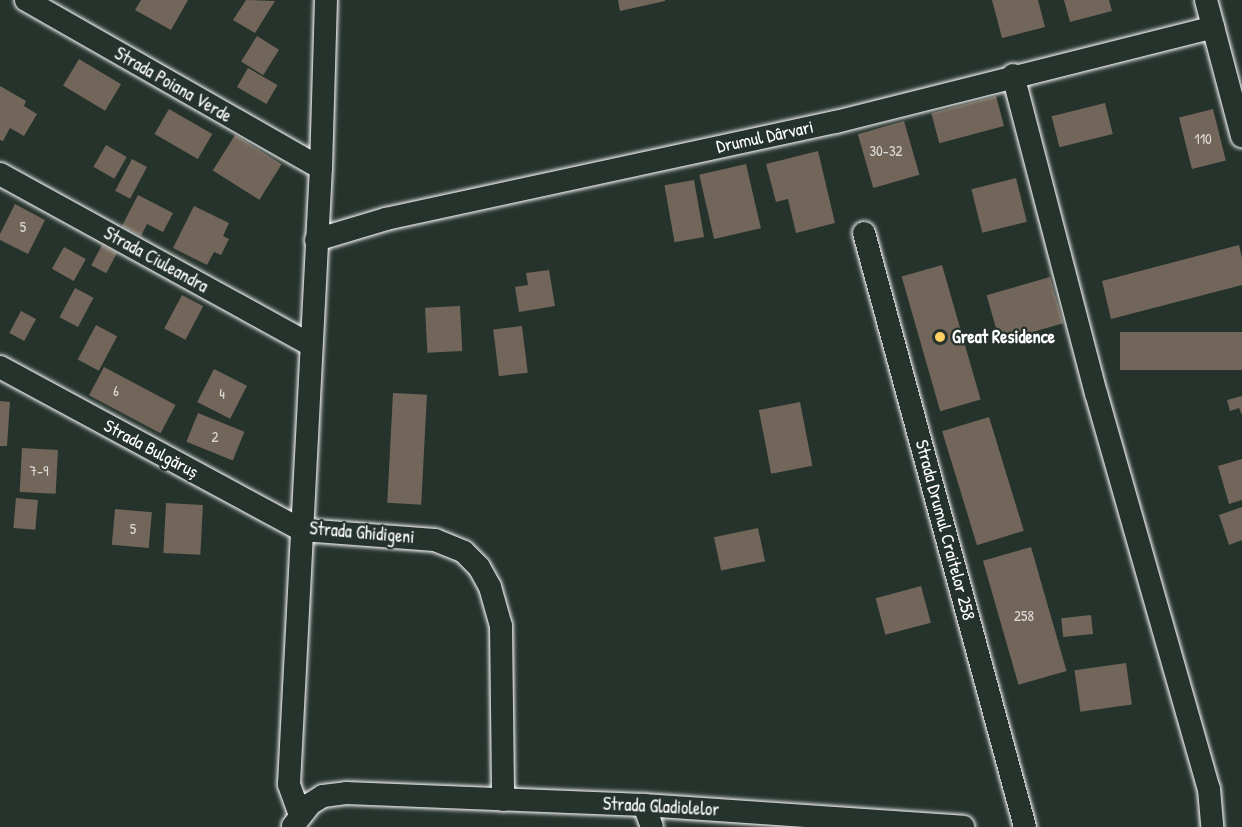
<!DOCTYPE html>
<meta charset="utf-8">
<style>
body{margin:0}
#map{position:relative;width:1242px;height:827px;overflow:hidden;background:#26332d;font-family:"Patrick Hand",sans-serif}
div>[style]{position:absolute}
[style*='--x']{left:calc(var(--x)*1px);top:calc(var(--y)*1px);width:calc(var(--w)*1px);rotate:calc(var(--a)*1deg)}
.building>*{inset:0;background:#716659;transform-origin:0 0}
.roads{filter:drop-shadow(0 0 2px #fff) drop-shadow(0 0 2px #fff)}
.minor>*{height:22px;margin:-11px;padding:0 11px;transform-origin:11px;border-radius:11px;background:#26332d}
.dots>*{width:16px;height:16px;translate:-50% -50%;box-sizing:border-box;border:3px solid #26332d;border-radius:50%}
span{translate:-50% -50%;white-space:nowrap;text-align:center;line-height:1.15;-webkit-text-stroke:4.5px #26332d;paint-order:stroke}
.number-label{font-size:15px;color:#dcd9d6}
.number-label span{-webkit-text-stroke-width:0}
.street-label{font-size:18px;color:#fff}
.poi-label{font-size:18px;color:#fff;font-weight:700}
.left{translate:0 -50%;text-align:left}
</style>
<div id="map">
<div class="building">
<div style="clip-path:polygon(141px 0,188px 0,171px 30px,135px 10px)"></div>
<div style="clip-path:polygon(246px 0,275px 1px,255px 33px,233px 20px)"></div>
<div style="clip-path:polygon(618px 0,665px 0,665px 1px,620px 11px)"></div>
<div style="clip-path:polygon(992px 0,1038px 0,1045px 27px,1002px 38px)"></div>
<div style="clip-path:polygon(1064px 0,1109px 0,1112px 11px,1070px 22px)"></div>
<div style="left:257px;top:36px;width:26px;height:30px;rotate:32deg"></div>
<div style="left:79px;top:59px;width:49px;height:31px;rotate:31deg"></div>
<div style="left:248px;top:68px;width:34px;height:22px;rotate:30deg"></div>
<div style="clip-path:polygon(0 86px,26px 101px,24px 106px,37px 114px,24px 136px,10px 128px,3px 141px,0 140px)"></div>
<div style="left:996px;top:96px;width:31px;height:67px;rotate:75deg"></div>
<div style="left:1105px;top:103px;width:32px;height:55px;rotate:76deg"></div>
<div style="left:169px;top:109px;width:50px;height:29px;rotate:30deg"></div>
<div style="left:1213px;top:109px;width:53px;height:35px;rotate:76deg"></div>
<div style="left:904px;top:121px;width:56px;height:48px;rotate:74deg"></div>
<div style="left:235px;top:135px;width:55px;height:42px;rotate:32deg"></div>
<div style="left:106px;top:145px;width:24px;height:25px;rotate:30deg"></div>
<div style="clip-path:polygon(818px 151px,835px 223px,796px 233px,788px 199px,776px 202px,766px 164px)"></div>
<div style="left:132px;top:159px;width:17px;height:36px;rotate:28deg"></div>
<div style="left:746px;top:164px;width:66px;height:48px;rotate:77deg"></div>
<div style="left:1016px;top:178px;width:45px;height:46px;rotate:76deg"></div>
<div style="left:694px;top:180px;width:58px;height:30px;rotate:80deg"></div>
<div style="clip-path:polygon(138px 195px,173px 213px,163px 232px,147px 224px,141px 236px,122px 226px)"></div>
<div style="clip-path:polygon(15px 204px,45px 220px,28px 254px,0 240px,0 234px)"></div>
<div style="clip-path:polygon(194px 206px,229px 223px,223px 236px,229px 239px,221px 255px,214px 252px,207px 265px,173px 248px)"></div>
<div style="left:102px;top:245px;width:17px;height:23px;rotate:28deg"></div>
<div style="clip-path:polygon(1239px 245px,1242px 258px,1242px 285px,1111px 319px,1102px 281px)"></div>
<div style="left:64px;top:247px;width:25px;height:25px;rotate:29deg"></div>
<div style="left:942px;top:265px;width:140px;height:42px;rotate:74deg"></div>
<div style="clip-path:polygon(549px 270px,555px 306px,519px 312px,515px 287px,528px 285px,526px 273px)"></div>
<div style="left:1050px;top:277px;width:48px;height:66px;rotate:74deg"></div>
<div style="left:75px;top:288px;width:21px;height:33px;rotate:28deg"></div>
<div style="left:182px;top:295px;width:24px;height:38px;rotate:28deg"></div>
<div style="left:460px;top:306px;width:45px;height:35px;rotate:87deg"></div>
<div style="left:21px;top:311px;width:17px;height:25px;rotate:28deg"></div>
<div style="left:96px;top:325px;width:24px;height:39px;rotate:28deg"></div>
<div style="left:522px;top:326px;width:47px;height:29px;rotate:83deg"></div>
<div style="left:1242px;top:332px;width:38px;height:122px;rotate:90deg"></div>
<div style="left:104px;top:367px;width:81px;height:32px;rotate:28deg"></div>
<div style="left:214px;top:369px;width:37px;height:37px;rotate:27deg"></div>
<div style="left:393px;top:393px;width:34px;height:110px;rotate:3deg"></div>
<div style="clip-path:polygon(1242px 396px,1242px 415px,1239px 408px,1230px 411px,1227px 400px)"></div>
<div style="clip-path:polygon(0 401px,10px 402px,7px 446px,0 446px)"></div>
<div style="left:800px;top:402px;width:65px;height:42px;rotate:79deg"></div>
<div style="left:198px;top:413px;width:50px;height:31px;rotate:22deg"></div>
<div style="left:989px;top:417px;width:119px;height:49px;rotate:73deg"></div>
<div style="left:22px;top:448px;width:36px;height:44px;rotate:3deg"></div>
<div style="clip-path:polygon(1242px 459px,1242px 500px,1229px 504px,1218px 466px)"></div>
<div style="left:16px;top:498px;width:22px;height:30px;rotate:5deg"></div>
<div style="left:166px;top:503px;width:37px;height:50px;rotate:3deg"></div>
<div style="clip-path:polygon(1242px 507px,1242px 540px,1229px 545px,1219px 515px)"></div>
<div style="left:115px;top:509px;width:37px;height:36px;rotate:5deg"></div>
<div style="left:758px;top:528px;width:34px;height:45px;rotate:78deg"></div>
<div style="left:1031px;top:547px;width:129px;height:50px;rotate:74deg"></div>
<div style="left:921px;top:586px;width:38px;height:47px;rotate:75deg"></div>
<div style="left:1091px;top:615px;width:19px;height:30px;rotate:84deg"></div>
<div style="left:1126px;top:663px;width:42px;height:52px;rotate:82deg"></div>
</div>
<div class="roads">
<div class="minor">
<div style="--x:26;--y:0;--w:339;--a:29.7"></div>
<div style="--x:1206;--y:0;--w:141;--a:75.2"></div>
<div style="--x:1013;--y:75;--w:329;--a:75.4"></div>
<div style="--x:1096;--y:393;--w:412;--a:74.1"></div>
<div style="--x:1209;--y:789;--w:38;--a:85"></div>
<div style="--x:0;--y:174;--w:355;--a:28.8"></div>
<div style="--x:864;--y:233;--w:615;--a:74.83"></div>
<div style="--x:316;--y:240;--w:73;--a:-16.7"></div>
<div style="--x:386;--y:219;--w:460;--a:-12.2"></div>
<div style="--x:836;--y:122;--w:389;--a:-14.1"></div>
<div style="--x:0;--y:367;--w:343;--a:28.4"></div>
<div style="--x:302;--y:530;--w:133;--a:4.3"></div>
<div style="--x:435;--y:540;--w:31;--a:22"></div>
<div style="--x:464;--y:552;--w:21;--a:45"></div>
<div style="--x:479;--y:567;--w:23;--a:61"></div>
<div style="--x:490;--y:587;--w:41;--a:74.2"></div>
<div style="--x:501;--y:626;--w:174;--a:89.3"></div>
<div style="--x:644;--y:805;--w:23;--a:70"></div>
<div style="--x:300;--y:815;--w:33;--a:-110"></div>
<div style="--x:289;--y:784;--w:617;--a:-87.03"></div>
<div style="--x:321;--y:168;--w:168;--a:-88.3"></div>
<div style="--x:293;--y:826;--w:28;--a:-52"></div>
<div style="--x:310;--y:804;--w:15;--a:-32"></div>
<div style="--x:323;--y:796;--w:23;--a:-7"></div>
<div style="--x:346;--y:793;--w:298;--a:2.3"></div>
<div style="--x:644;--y:805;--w:320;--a:3.9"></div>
</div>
</div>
<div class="dots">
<div style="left:940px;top:337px;background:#ffd166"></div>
</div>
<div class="number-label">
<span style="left:1203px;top:139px">110</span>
<span style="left:886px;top:151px">30-32</span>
<span style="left:23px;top:227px">5</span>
<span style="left:116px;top:391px">6</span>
<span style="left:222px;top:394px">4</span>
<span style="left:215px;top:437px">2</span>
<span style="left:39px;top:471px">7-9</span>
<span style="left:133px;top:529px">5</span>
<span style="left:1024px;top:616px">258</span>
</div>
<div class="street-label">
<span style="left:173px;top:85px;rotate:30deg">Strada Poiana Verde</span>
<span style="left:765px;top:137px;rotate:-12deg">Drumul Dârvari</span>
<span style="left:156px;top:260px;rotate:29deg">Strada Ciuleandra</span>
<span style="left:151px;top:449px;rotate:28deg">Strada Bulgăruș</span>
<span style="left:945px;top:530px;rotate:75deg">Strada Drumul Craitelor 258</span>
<span style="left:362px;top:533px;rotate:5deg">Strada Ghidigeni</span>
<span style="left:661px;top:807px;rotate:3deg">Strada Gladiolelor</span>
</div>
<div class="poi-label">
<span class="left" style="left:952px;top:337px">Great Residence</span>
</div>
</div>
